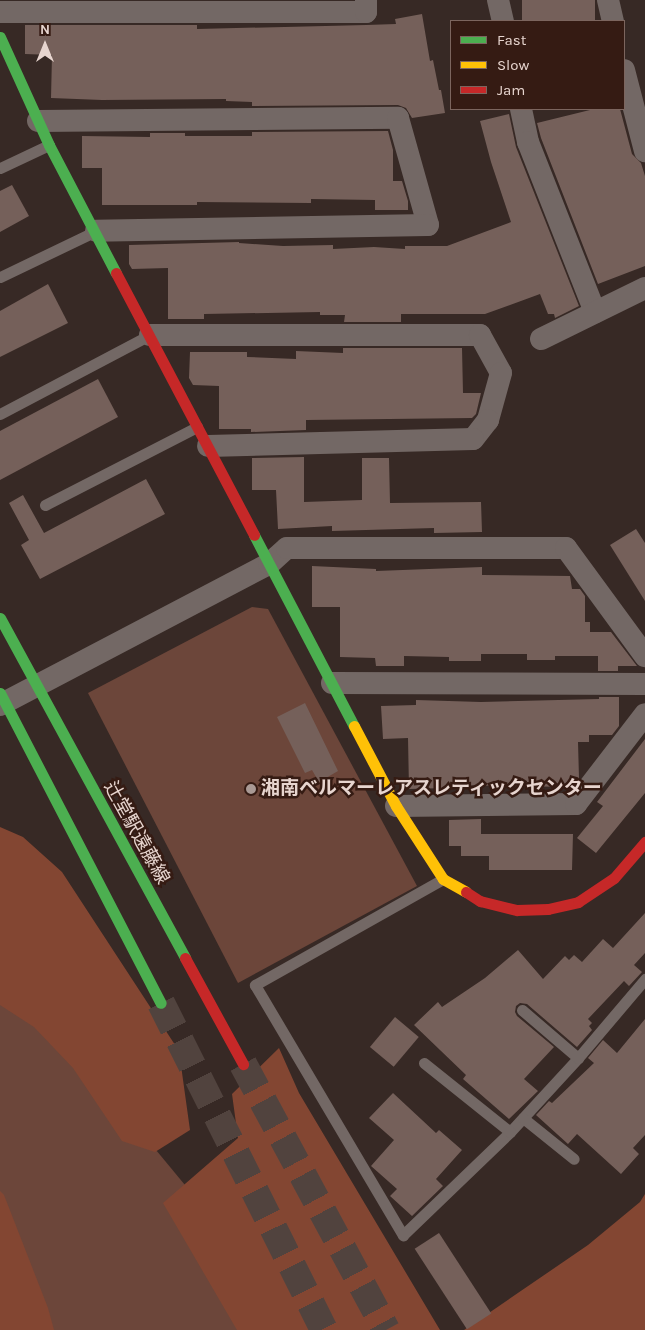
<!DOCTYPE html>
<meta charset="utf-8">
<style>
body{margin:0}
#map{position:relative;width:645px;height:1330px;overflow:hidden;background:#372925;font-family:Karla,"Noto Sans JP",sans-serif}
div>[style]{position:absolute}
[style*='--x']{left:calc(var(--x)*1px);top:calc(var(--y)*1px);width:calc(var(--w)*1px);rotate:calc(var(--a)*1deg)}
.green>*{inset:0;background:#6c463a}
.forest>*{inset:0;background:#834632}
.building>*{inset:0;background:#75605a;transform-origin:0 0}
.secondary-tunnel>*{height:28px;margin-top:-14px;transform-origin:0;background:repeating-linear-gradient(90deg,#51433e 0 28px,transparent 0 42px)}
.lane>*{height:11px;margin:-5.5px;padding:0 5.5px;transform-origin:5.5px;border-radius:5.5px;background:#736865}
.street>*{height:22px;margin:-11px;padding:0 11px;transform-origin:11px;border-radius:11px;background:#736865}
.fast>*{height:11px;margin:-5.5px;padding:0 5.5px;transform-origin:5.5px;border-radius:5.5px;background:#4caf50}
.slow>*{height:11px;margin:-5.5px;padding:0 5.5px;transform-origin:5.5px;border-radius:5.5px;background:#ffc107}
.jam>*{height:11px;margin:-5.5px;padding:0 5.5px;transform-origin:5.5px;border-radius:5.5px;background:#c62828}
.dots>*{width:14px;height:14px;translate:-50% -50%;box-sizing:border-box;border:2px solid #351b13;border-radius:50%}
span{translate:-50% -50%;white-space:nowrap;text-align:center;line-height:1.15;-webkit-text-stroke:5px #351b13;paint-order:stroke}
.poi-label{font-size:19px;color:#e7d5cf;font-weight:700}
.left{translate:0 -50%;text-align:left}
.street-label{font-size:19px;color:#e7d5cf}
.legend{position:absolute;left:450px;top:20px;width:175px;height:90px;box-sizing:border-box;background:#351b13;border:1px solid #7c655e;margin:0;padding:6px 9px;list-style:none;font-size:15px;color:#e7d5cf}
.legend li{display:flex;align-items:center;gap:10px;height:25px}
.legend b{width:25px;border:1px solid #7c655e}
.north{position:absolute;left:20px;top:20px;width:50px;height:50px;-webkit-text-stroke:4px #351b13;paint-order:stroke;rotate:0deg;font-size:14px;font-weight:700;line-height:20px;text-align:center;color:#e7d5cf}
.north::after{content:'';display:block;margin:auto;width:18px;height:22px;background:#e7d5cf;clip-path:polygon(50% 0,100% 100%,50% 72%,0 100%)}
</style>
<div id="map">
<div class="green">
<div style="clip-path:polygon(252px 607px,268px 609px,417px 886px,238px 983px,88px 693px)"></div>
<div style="clip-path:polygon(0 978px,17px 982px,204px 1208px,268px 1330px,0 1330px)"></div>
</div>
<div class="forest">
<div style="clip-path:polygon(0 827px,23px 837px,62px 872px,179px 1051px,190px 1130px,155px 1152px,122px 1141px,73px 1068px,34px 1027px,0 1005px)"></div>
<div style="clip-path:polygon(279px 1048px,299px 1093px,440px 1330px,237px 1330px,163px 1203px,238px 1138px,232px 1094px)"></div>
<div style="clip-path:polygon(0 1191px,4px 1195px,48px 1308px,54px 1330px,0 1330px)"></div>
<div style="clip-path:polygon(645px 1194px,645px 1330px,464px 1330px,588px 1245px,640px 1202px)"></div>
</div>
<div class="building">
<div style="left:522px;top:0;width:73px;height:21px"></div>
<div style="clip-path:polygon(422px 14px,430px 61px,433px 60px,439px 90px,441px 90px,445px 113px,412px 118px,406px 108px,398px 105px,252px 106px,252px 102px,226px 101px,226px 99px,102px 100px,51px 98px,52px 55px,25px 54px,25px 25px,197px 25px,197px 29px,366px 25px,396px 24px,395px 19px)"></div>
<div style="clip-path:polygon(594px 109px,620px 109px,632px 154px,641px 163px,645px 176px,645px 266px,598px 284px,541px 138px,537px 123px)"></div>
<div style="clip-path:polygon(509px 114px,516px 147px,579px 306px,555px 318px,554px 314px,548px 314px,540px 294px,485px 314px,401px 314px,401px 322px,344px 322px,345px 315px,320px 315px,320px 312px,204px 314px,204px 319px,168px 319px,168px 268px,132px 269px,129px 264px,129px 245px,239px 242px,239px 243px,283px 246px,333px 245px,333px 249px,374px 247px,405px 249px,405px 246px,447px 246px,511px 222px,491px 162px,480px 121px)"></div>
<div style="clip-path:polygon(388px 131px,393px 150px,393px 181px,402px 181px,408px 201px,408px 210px,375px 210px,375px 200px,311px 199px,311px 203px,197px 202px,197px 205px,102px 205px,102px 168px,82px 168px,82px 136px,150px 137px,150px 133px,185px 133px,185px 136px,252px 136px,252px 132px)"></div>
<div style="clip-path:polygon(12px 185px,29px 216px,0 232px,0 191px)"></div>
<div style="clip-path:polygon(48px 284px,68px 323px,0 357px,0 311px)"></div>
<div style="clip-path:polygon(343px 348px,462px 348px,463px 393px,481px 393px,476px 414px,472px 418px,306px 420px,306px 430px,251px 432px,251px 429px,219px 429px,219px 386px,193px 385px,189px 378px,190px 352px,247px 352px,247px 357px,296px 359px,296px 351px,343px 353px)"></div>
<div style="clip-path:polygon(98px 379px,118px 417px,0 480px,0 431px)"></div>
<div style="clip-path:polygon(304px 457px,304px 502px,362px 500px,362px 458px,389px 458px,390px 503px,481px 502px,482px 532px,434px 533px,434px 528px,332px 531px,332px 526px,278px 529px,276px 490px,252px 490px,252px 458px)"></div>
<div style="clip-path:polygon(146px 479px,165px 514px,40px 579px,21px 545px,29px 540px,9px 503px,23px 495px,44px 533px)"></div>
<div style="clip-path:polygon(636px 529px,645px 543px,645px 601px,610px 545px)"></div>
<div style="clip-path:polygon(312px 566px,376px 569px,376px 571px,482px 567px,482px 575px,570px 576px,572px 589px,580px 589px,585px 596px,585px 622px,590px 622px,590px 632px,611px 632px,637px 666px,618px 666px,618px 671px,598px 671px,598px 656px,555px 656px,555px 660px,527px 660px,527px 654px,481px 654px,481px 661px,449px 661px,449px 657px,404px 656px,404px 666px,376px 666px,375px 658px,340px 657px,340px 607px,312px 607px)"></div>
<div style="clip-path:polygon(599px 697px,619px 697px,619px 726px,612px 735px,589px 735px,589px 742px,578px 742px,579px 778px,572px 787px,446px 785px,446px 788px,409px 789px,408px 738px,383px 739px,381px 706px,416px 705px,416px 700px,481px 702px,599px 699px)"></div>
<div style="clip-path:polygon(305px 703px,338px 771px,319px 782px,312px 770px,305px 773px,277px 717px)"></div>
<div style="clip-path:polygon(645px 739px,645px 793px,596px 853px,577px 838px,603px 806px,597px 802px)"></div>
<div style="clip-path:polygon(481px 819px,481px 834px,573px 834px,572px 870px,489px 870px,489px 856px,461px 856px,461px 846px,449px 846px,449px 820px)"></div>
<div style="clip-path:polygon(645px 913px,645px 953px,634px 965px,642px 972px,629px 986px,624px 981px,588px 1019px,592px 1023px,589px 1026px,592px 1030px,577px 1047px,527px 1004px,520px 1003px,516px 1006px,515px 1012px,517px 1016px,554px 1047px,524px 1079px,538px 1091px,509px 1119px,463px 1079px,466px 1075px,414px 1025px,438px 1002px,442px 1007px,485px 978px,518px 950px,543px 979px,565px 956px,569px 960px,574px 955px,582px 962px,603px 939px,613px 948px)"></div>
<div style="left:395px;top:1017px;width:31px;height:39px;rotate:40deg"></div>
<div style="clip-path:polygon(645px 1019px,645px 1135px,633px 1148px,639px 1154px,621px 1174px,577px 1134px,568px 1144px,536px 1115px,549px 1101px,552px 1103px,594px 1063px,588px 1058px,603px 1040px,617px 1053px)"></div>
<div style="clip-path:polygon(393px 1093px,436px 1133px,439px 1130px,462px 1150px,436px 1179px,443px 1186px,412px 1216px,390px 1196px,397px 1189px,371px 1166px,394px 1140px,369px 1118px)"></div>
<div style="left:439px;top:1233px;width:96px;height:29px;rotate:57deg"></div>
</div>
<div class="secondary-tunnel">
<div style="--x:161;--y:1003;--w:365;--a:63.5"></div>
<div style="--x:243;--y:1064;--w:302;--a:61.7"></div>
</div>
<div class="lane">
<div style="--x:0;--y:168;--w:54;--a:-25.1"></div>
<div style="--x:0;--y:277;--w:104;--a:-25.6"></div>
<div style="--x:0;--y:414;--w:170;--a:-27.8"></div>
<div style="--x:45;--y:505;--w:171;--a:-27.2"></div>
<div style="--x:443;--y:879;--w:216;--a:150.6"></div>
<div style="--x:255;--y:985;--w:291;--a:59.4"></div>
<div style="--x:403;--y:1235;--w:149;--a:-43.9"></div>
<div style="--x:510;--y:1132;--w:100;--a:-47.4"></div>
<div style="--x:578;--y:1058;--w:104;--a:-49.7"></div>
<div style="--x:522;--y:1010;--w:74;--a:40.6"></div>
<div style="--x:424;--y:1063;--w:110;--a:38.7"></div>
<div style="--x:523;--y:1118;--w:65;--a:38.8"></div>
</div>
<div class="street">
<div style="--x:498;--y:0;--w:22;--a:77"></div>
<div style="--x:608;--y:0;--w:22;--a:77"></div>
<div style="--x:0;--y:12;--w:366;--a:0"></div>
<div style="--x:366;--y:12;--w:12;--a:-90"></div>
<div style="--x:624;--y:70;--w:84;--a:75.5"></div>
<div style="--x:521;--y:109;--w:34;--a:78"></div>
<div style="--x:528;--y:142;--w:183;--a:68.5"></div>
<div style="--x:38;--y:121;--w:360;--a:-0.5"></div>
<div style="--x:398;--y:118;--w:111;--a:74.3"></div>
<div style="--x:428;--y:225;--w:332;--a:179"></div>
<div style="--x:150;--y:335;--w:330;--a:0"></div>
<div style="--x:480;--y:335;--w:43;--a:61.1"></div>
<div style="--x:501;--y:373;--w:49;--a:105.5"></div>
<div style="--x:488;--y:420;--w:24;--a:128"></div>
<div style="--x:473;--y:439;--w:265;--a:178.5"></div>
<div style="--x:541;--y:339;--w:116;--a:-26.1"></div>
<div style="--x:332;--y:683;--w:313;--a:0.2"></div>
<div style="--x:0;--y:705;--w:304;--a:-27.7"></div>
<div style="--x:269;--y:564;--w:24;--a:-42"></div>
<div style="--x:287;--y:548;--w:279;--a:0"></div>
<div style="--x:566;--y:548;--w:134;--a:53.8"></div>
<div style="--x:396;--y:806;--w:180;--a:-0.6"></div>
<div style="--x:576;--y:804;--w:113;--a:-52.5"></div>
</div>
<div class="fast">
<div style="--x:0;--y:37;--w:119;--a:65.6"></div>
<div style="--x:49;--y:145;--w:144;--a:62.4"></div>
<div style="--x:254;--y:535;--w:216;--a:62.4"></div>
<div style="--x:0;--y:618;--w:387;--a:61.4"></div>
<div style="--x:0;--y:693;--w:349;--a:62.6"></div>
</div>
<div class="slow">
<div style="--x:354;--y:726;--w:90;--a:62.3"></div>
<div style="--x:396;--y:806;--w:87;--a:57.2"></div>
<div style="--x:443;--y:879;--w:26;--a:29"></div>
</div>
<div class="jam">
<div style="--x:116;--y:273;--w:296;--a:62.2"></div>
<div style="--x:466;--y:892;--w:17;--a:33"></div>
<div style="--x:480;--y:901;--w:38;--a:14"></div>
<div style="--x:517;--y:910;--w:31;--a:-2"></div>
<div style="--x:548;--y:909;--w:31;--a:-13"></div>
<div style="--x:578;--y:902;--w:43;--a:-33.7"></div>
<div style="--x:614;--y:878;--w:48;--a:-49.3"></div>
<div style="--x:185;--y:958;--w:121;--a:61.3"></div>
</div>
<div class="dots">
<div style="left:251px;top:789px;background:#a99994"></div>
</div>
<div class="poi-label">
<span class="left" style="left:261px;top:789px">湘南ベルマーレアスレティックセンター</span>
</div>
<div class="street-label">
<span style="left:136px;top:833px;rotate:61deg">辻堂駅遠藤線</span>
</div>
<ul class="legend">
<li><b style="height:6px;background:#4caf50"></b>Fast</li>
<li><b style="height:6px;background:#ffc107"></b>Slow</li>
<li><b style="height:6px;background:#c62828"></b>Jam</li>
</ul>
<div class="north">N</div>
</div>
